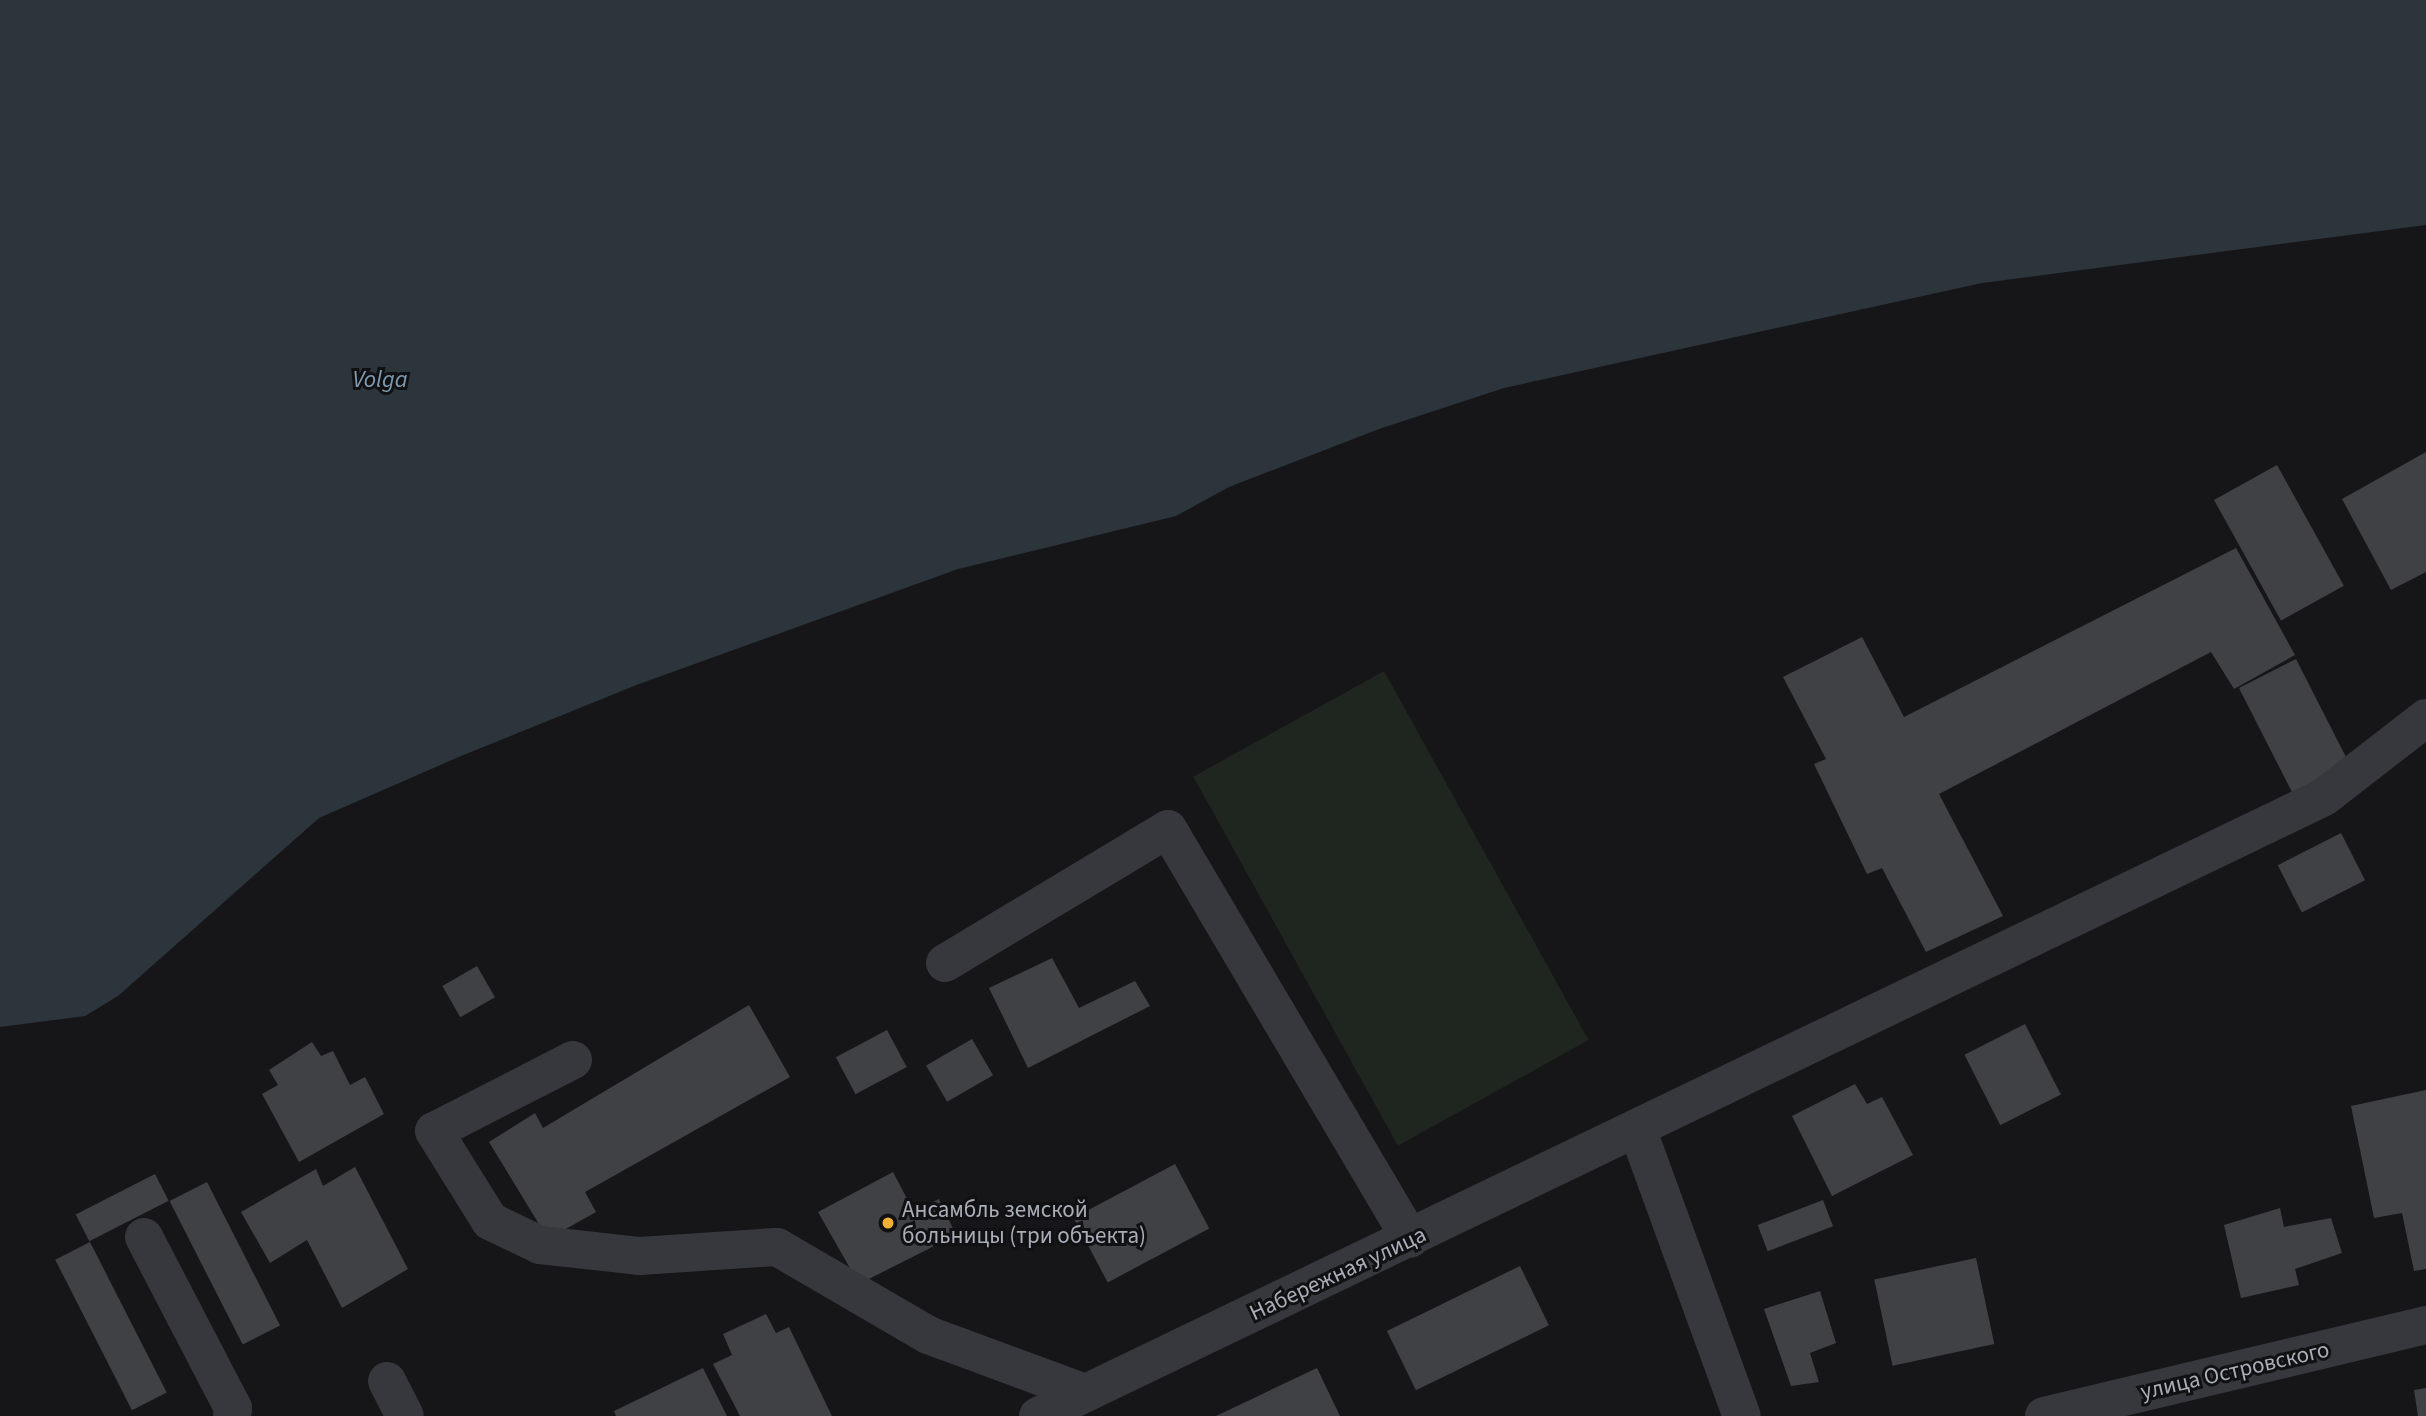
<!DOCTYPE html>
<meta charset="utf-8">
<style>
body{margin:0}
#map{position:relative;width:2426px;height:1416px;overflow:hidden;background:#161618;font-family:"Source Sans 3",sans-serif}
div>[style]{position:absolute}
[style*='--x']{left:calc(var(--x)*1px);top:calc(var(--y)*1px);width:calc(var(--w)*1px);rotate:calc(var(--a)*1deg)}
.green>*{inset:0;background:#1e261f;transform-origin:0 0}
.water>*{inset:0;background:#2c353c}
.building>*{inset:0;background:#404145;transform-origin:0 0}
.minor>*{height:38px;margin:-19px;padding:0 19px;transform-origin:19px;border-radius:19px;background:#37383d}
.dots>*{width:19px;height:19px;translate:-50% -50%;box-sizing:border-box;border:4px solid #111113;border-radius:50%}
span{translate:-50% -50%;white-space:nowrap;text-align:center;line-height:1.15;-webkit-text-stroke:6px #111113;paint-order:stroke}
.poi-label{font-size:23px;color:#a8adb8}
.left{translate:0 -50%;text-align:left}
.street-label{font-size:23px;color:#a8adb8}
.water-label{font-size:24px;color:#7f9bb3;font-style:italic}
</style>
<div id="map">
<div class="green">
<div style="left:1384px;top:671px;width:422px;height:218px;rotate:61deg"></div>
</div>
<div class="water">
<div style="clip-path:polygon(0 0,2426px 0,2426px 225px,1982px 283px,1504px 388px,1379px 429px,1229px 487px,1176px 516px,958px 569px,639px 684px,461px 756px,319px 818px,118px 996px,85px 1016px,0 1027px)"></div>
</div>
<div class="building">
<div style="clip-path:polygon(2426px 452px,2426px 572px,2391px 590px,2342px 499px)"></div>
<div style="left:2277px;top:465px;width:138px;height:72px;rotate:61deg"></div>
<div style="clip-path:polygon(2236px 548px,2295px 655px,2234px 689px,2211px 652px,1939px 794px,2003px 916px,1926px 952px,1882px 868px,1867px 874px,1814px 764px,1826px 759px,1783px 677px,1862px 637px,1904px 717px)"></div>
<div style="left:2296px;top:659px;width:119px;height:64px;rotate:63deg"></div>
<div style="left:2341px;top:833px;width:53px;height:71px;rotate:63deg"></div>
<div style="clip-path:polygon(1052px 958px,1079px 1008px,1135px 981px,1150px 1006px,1028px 1068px,989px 988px)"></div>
<div style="left:477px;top:966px;width:36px;height:40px;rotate:60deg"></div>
<div style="clip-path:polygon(749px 1005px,790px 1077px,585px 1192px,596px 1212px,548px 1239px,489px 1142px,535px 1113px,543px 1128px)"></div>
<div style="left:2025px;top:1024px;width:79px;height:68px;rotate:63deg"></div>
<div style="left:887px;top:1030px;width:42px;height:58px;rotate:62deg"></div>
<div style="left:972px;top:1039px;width:42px;height:53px;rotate:60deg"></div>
<div style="clip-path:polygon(312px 1042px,321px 1056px,333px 1051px,350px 1085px,365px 1077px,384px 1114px,299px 1162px,262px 1094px,278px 1085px,269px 1070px)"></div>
<div style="clip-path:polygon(1855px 1084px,1867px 1104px,1882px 1097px,1913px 1155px,1832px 1196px,1792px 1116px)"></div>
<div style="clip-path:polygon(2426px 1090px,2426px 1269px,2414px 1271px,2402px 1213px,2374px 1218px,2351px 1106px)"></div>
<div style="left:1175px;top:1164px;width:73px;height:115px;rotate:62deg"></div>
<div style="clip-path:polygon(355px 1167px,408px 1269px,342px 1308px,307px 1240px,270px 1263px,241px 1212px,316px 1169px,323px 1186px)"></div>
<div style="clip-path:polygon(893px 1172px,914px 1212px,939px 1199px,956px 1235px,859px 1284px,818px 1212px)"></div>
<div style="left:155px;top:1174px;width:30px;height:89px;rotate:63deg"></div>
<div style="left:207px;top:1182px;width:161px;height:42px;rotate:63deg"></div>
<div style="left:1823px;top:1200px;width:28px;height:70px;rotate:69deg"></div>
<div style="clip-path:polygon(2280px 1208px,2284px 1227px,2331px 1218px,2342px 1253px,2295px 1269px,2299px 1285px,2241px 1298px,2224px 1225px)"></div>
<div style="left:90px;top:1242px;width:169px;height:39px;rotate:63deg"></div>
<div style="left:1976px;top:1258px;width:88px;height:104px;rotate:78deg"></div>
<div style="left:1520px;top:1266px;width:66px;height:148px;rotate:64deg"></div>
<div style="clip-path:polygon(1820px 1291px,1836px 1343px,1810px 1353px,1819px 1382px,1791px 1386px,1764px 1309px)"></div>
<div style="clip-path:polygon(766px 1314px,776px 1333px,789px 1327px,832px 1416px,740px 1416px,713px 1364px,732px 1355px,723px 1334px)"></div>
<div style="clip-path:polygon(703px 1368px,727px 1416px,616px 1416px,614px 1411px)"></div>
<div style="clip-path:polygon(1317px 1368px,1340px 1416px,1216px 1416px)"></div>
<div style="clip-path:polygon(2426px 1388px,2426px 1416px,2418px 1416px,2414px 1390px)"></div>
</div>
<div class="minor">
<div style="--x:945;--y:963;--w:260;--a:-31"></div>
<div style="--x:1168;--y:829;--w:476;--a:59.4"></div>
<div style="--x:573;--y:1060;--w:156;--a:152.9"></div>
<div style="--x:434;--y:1131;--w:106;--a:58.1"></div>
<div style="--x:490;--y:1221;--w:55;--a:25.6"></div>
<div style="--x:540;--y:1245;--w:101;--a:6.3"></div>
<div style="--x:640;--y:1256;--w:137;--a:-3.8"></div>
<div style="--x:777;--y:1247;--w:175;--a:30.2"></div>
<div style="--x:928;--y:1335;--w:167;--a:20.3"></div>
<div style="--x:1638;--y:1131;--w:303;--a:70"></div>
<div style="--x:144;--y:1237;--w:193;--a:62.5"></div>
<div style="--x:233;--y:1408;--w:8;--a:97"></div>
<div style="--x:387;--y:1381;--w:39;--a:63"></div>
<div style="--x:1038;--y:1416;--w:1427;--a:-25.7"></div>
<div style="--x:2324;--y:797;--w:129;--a:-37.8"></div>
<div style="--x:2044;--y:1416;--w:393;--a:-13.4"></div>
</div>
<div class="dots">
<div style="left:888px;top:1223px;background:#f2b134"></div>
</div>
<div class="poi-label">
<span class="left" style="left:902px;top:1223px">Ансамбль земской<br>больницы (три объекта)</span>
</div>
<div class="street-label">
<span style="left:1338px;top:1274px;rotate:-25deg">Набережная улица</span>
<span style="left:2235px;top:1371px;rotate:-13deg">улица Островского</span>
</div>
<div class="water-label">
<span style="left:380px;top:380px">Volga</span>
</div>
</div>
